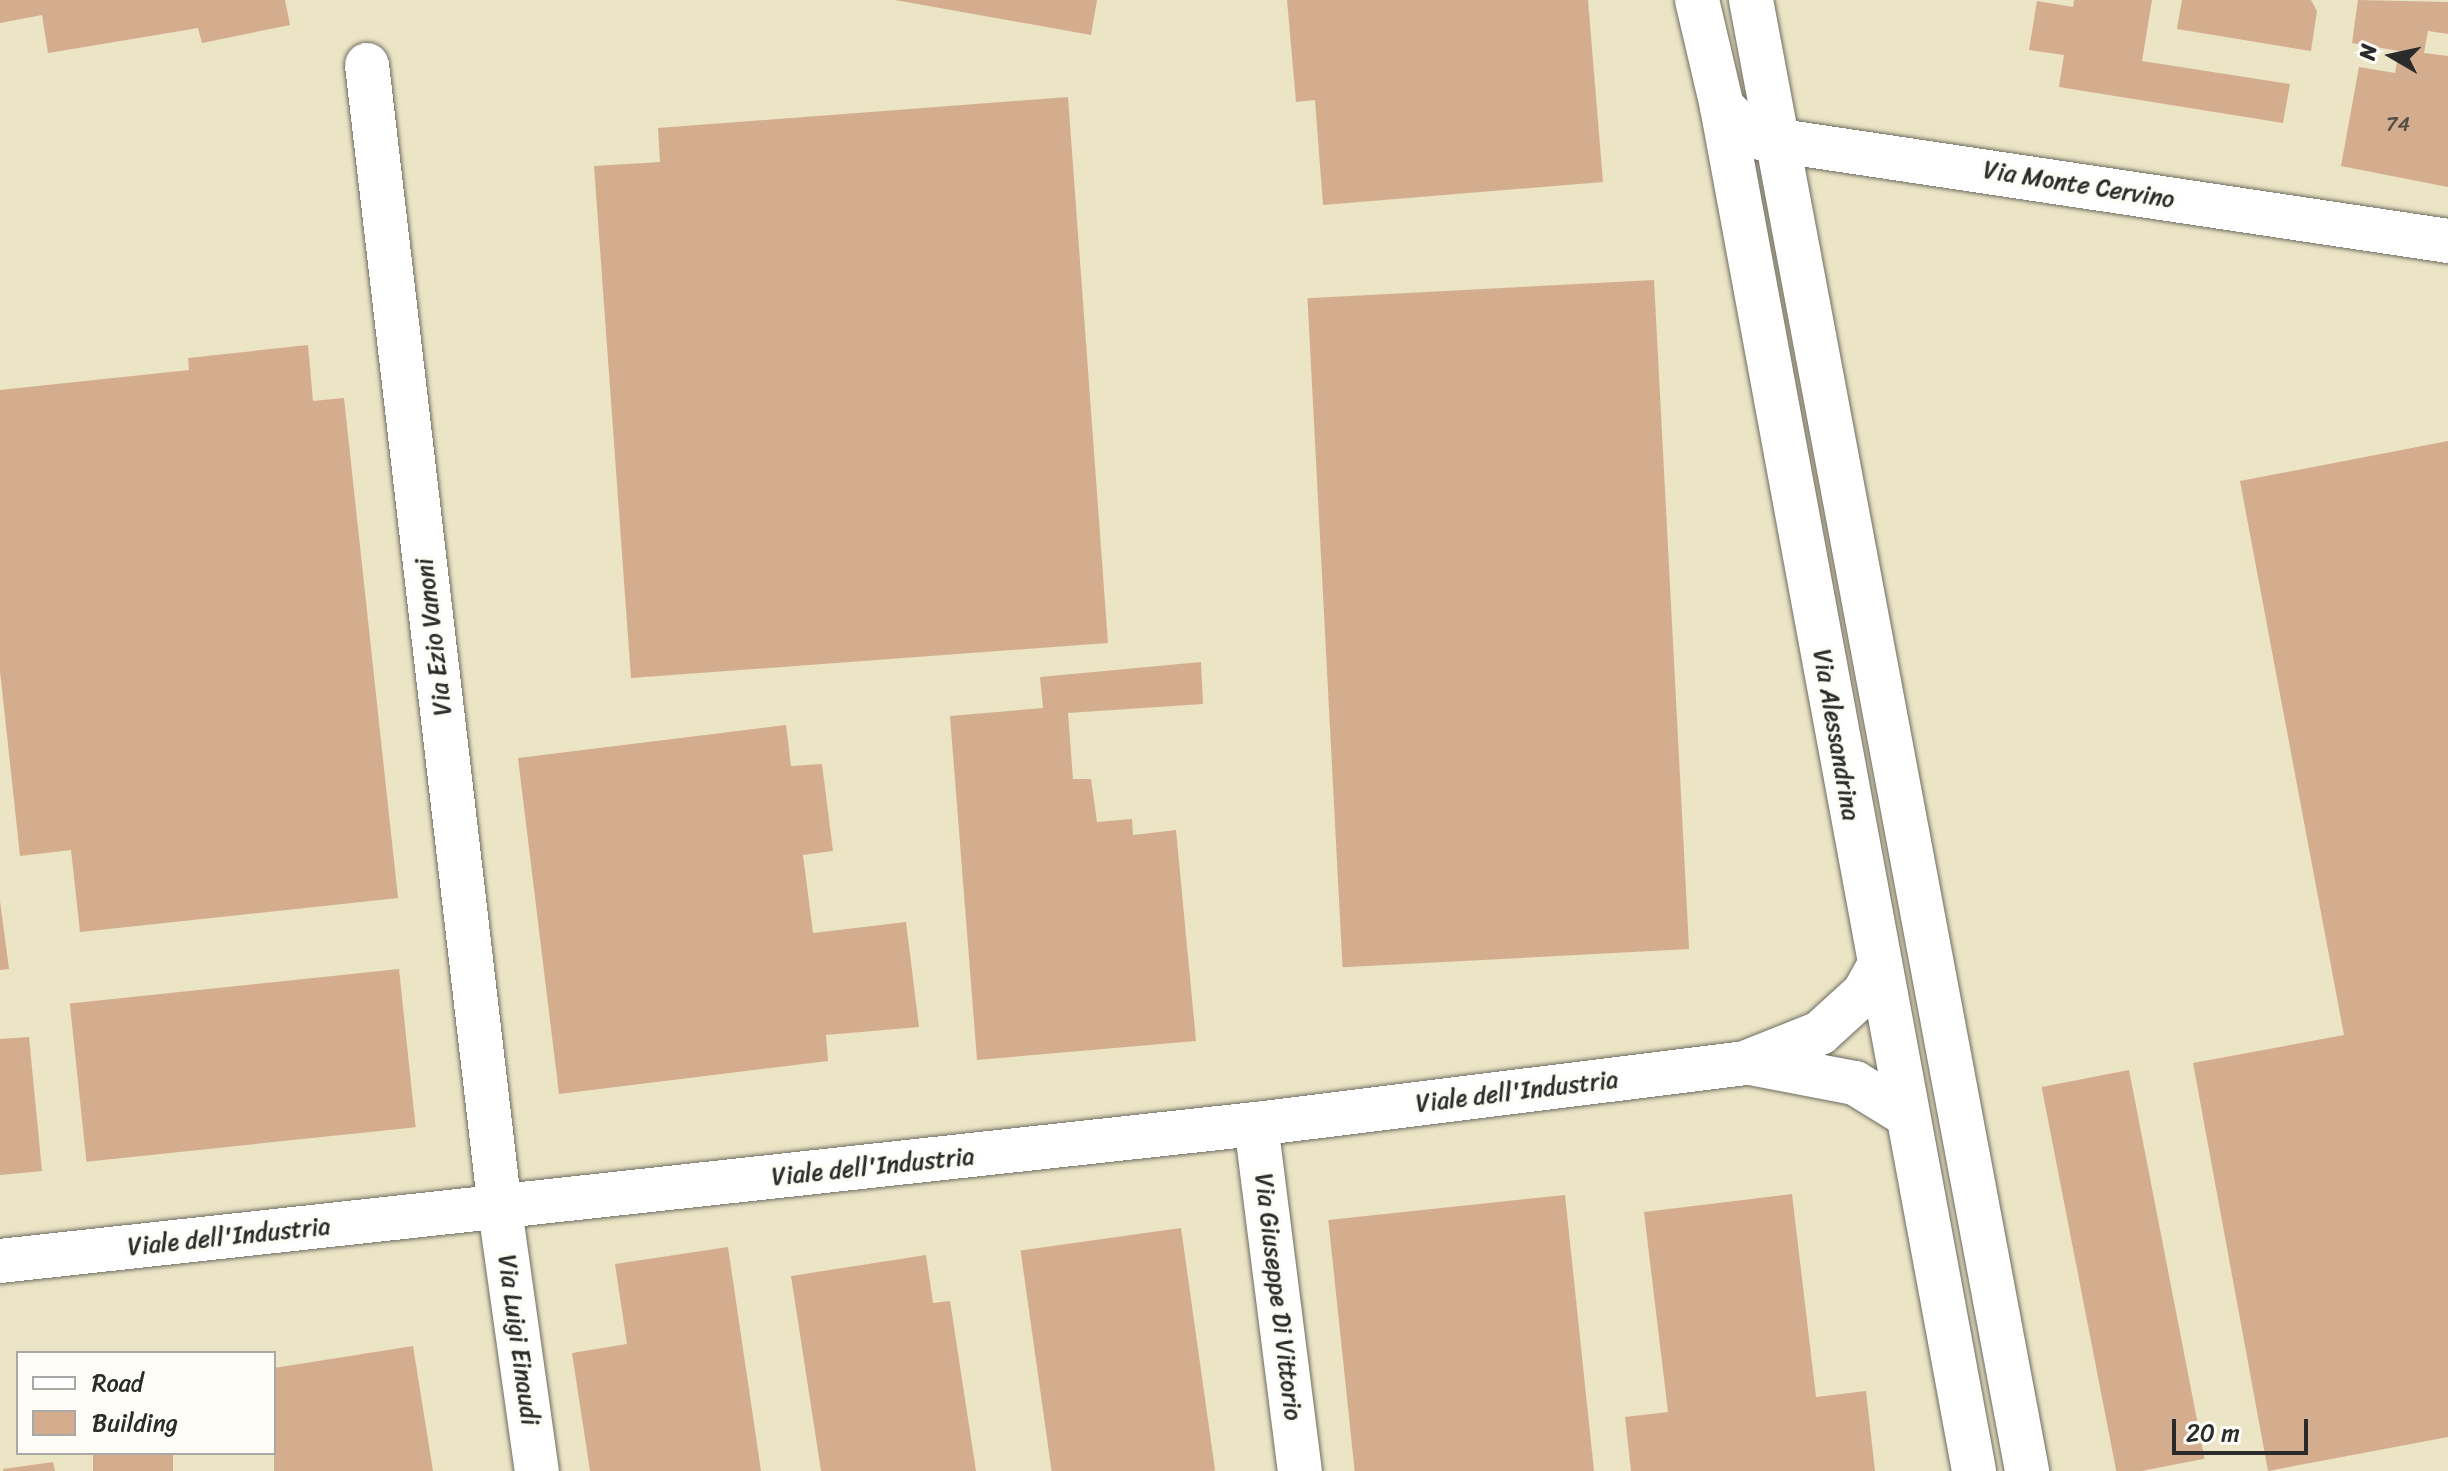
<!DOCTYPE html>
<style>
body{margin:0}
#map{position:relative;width:2448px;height:1471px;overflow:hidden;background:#ebe4c5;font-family:Sriracha,sans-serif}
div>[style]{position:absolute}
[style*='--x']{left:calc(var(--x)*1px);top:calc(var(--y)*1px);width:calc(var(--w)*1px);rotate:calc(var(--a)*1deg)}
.building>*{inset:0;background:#d4ad8f;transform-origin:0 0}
.roads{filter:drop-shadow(0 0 2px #6e6c61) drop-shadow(0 0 2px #6e6c61)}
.street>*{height:44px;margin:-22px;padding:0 22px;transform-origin:22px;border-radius:22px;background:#fff}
.secondary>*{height:44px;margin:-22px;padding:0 22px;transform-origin:22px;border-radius:22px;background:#fff}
span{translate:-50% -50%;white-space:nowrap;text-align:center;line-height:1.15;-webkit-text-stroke:7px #fdfcf7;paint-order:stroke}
.number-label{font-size:20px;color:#554c44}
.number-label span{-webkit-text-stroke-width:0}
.street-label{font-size:24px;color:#2b2b2b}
.legend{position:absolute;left:16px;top:1351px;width:260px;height:104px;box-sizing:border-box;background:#fdfcf7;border:2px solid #a9a8a5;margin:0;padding:10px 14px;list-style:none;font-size:24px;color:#2b2b2b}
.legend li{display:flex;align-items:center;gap:16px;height:40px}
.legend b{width:40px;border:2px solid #a9a8a5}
.north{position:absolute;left:2352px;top:16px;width:80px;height:80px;-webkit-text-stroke:6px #fdfcf7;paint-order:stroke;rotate:279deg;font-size:22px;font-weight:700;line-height:32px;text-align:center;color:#2b2b2b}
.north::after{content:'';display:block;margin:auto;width:28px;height:36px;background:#2b2b2b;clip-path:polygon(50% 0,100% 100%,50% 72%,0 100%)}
.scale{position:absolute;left:2172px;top:1419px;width:136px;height:36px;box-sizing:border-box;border:4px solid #2b2b2b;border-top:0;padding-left:10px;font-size:24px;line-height:28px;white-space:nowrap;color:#2b2b2b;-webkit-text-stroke:6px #fdfcf7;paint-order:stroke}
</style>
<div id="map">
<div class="building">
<div style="clip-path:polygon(0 0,285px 0,290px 25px,202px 43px,198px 28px,48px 53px,42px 15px,0 23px)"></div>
<div style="clip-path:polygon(895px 0,1097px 0,1091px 35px)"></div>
<div style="clip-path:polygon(1287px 0,1588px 0,1603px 182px,1323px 205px,1315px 100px,1296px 102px)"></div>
<div style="clip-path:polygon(2074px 0,2152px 0,2142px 61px,2290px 84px,2283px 123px,2059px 87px,2064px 55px,2029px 50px,2037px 1px,2073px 7px)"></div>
<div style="clip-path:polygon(2182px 0,2311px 0,2317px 11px,2311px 51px,2177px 29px)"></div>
<div style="clip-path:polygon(2358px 0,2448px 2px,2448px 34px,2428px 31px,2424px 53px,2448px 56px,2448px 187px,2341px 166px,2359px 67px,2395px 73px,2399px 51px,2352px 43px)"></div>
<div style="clip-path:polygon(1068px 97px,1108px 643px,631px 678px,594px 166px,660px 162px,658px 128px)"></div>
<div style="left:1654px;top:280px;width:670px;height:347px;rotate:87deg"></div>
<div style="clip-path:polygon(308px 345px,313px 401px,344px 398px,398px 898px,80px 932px,71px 850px,20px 856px,0 671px,0 390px,189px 370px,188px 358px)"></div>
<div style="clip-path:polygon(2448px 441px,2448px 1437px,2268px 1471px,2193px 1063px,2344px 1035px,2240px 481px)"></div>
<div style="clip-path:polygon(1201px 662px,1203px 704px,1068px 713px,1073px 779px,1091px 779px,1097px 822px,1132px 819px,1133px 835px,1176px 830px,1196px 1041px,977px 1060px,950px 716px,1043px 708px,1040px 677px)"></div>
<div style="clip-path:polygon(786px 725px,791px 766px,822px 764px,833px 851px,803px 855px,813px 933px,906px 922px,919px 1027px,826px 1035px,828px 1061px,559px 1094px,518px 758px)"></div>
<div style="clip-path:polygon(0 901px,9px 969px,0 970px)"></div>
<div style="left:399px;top:969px;width:159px;height:331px;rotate:84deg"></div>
<div style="clip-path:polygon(29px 1037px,42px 1171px,0 1175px,0 1039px)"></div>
<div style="left:2129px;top:1070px;width:396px;height:89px;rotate:79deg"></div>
<div style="clip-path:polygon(1792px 1194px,1816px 1397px,1866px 1391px,1875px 1471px,1631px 1471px,1625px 1417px,1668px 1412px,1644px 1212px)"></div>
<div style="left:1565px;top:1195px;width:278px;height:238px;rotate:84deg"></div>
<div style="left:1181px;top:1228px;width:245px;height:162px;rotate:82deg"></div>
<div style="clip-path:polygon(728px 1247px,761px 1471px,590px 1471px,572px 1353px,627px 1344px,615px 1264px)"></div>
<div style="clip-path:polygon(926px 1255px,933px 1303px,950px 1301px,976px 1471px,821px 1471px,791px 1276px)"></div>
<div style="clip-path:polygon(413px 1346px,433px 1471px,274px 1471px,274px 1368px)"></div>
<div style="left:93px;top:1453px;width:80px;height:18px"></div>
<div style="clip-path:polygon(53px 1462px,55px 1471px,3px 1471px,3px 1469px)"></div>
</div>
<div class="roads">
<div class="street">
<div style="--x:367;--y:65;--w:1152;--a:83.37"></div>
<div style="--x:500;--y:1209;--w:265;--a:82"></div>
<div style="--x:1722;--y:107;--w:44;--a:43.2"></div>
<div style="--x:1754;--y:137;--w:702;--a:8.52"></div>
<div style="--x:1755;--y:1064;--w:102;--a:10.8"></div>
<div style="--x:1855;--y:1083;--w:61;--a:31.6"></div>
<div style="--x:1256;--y:1124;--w:350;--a:82.8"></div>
<div style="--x:0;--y:1261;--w:1263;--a:-6.23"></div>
<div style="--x:1256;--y:1124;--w:493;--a:-7.1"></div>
<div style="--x:1745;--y:1063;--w:81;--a:-21.8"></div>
<div style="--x:1820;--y:1033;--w:59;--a:-42.3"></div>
<div style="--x:1864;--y:993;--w:31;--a:-61"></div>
</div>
<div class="secondary">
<div style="--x:1697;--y:0;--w:110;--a:76.8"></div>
<div style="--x:1722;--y:107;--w:1387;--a:79.53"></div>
<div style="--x:1751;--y:0;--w:1497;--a:79.37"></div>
</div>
</div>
<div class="number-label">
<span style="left:2398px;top:124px">74</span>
</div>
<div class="street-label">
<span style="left:2079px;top:185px;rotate:9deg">Via Monte Cervino</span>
<span style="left:434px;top:637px;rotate:-97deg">Via Ezio Vanoni</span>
<span style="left:1836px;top:735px;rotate:80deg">Via Alessandrina</span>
<span style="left:1517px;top:1092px;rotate:-7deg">Viale dell'Industria</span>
<span style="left:873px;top:1167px;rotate:-6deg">Viale dell'Industria</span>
<span style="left:229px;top:1237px;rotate:-6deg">Viale dell'Industria</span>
<span style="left:1278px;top:1297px;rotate:83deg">Via Giuseppe Di Vittorio</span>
<span style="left:518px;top:1340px;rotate:82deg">Via Luigi Einaudi</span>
</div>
<ul class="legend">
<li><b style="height:10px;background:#fff"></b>Road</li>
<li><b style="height:22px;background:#d4ad8f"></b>Building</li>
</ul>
<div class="north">N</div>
<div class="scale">20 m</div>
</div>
